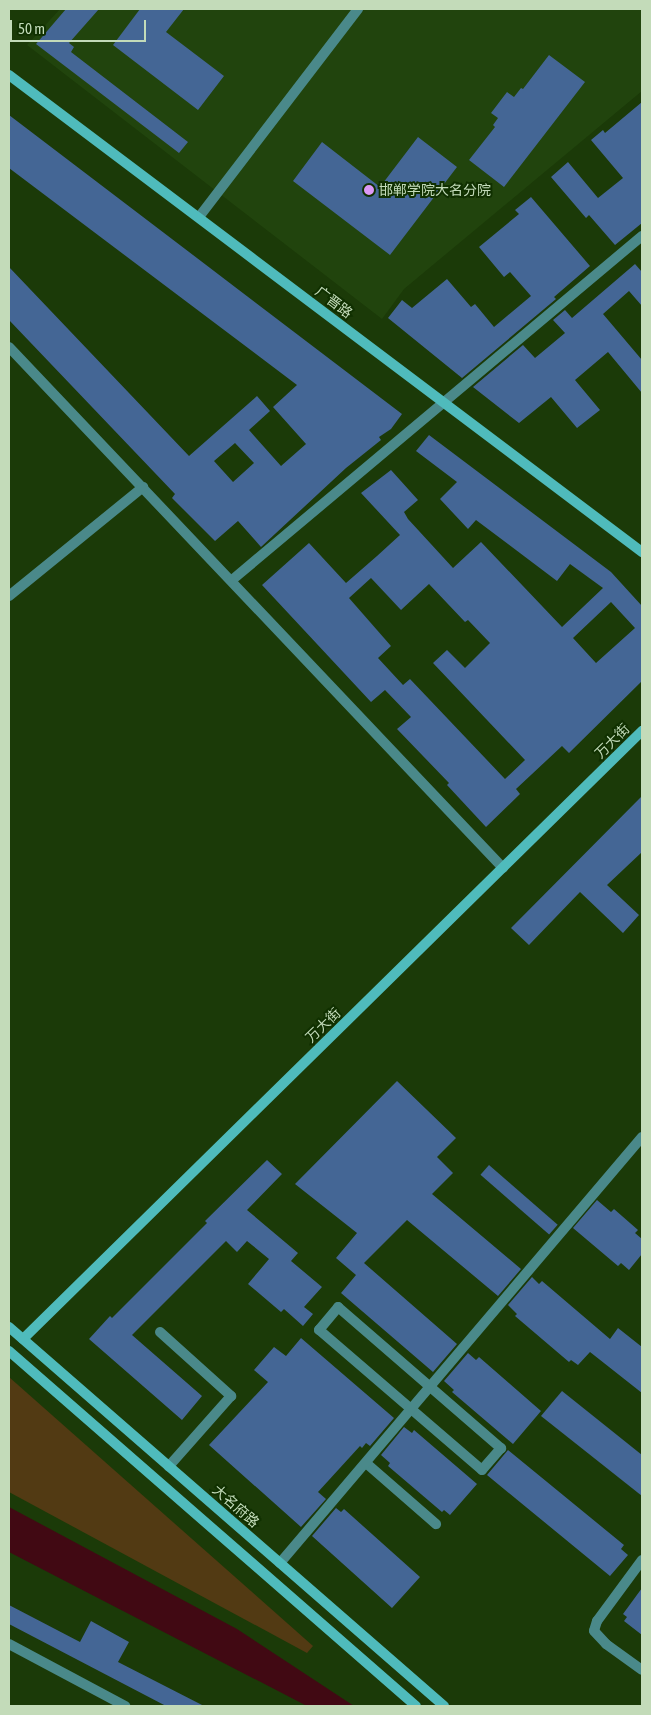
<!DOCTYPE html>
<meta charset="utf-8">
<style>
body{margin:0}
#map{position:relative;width:651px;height:1715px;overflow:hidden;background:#1b3a08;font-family:"Asap Condensed","Noto Sans SC",sans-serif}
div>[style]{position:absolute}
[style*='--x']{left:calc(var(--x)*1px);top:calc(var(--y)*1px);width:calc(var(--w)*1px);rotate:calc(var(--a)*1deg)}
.built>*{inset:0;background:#21440d}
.green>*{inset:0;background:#523a13}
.water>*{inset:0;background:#410913}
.building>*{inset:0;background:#446695;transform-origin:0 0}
.lane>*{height:10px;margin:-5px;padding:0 5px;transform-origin:5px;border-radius:5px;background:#4a898a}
.street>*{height:10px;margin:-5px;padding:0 5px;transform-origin:5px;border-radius:5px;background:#4a898a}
.secondary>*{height:10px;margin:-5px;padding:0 5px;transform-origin:5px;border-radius:5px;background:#4fbbbc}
.dots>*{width:14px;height:14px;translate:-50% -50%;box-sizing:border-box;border:2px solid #103000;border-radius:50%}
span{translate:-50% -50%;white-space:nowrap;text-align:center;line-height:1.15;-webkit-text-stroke:4px #103000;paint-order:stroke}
.poi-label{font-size:14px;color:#c3dbb9}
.left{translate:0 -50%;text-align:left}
.street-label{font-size:14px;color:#c3dbb9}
.frame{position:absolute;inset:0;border:10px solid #c3dbb9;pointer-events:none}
.scale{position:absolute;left:10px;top:20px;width:136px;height:22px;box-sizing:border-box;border:2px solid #c3dbb9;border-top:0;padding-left:6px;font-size:15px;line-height:18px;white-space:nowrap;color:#c3dbb9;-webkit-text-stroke:4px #103000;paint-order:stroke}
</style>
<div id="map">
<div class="built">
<div style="clip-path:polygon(60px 9px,642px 9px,642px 91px,404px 289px,382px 319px,27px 45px)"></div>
</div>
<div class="green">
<div style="clip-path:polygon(9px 1377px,313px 1646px,307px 1653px,9px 1492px)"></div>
</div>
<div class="water">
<div style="clip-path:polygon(9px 1507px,237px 1629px,354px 1706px,307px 1706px,9px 1552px)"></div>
</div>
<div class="building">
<div style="clip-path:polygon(66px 9px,99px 9px,69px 43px,74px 47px,71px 52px,188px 142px,179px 153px,36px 44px)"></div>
<div style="clip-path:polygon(140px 9px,184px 9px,166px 32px,224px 76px,198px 110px,113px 45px)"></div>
<div style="clip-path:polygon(549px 55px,585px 82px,504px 187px,469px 160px,495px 127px,493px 125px,498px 118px,491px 113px,507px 92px,514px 97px,521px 88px,523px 89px)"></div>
<div style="clip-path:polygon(642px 102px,642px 223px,615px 245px,589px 215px,586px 218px,551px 177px,568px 162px,598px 198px,623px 178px,591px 140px,603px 130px,605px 133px)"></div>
<div style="clip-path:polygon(evenodd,9px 115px,402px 414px,391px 429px,379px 437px,381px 440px,346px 468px,261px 547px,238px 521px,215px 541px,172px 498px,175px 494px,9px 320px,9px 267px,189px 456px,257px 396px,270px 411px,249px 430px,281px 466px,306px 444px,273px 407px,297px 385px,9px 168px,9px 115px,235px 443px,254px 463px,233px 482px,214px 461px,235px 443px)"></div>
<div style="clip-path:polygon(418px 137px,457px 167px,390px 255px,293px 181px,322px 142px,380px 187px)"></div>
<div style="clip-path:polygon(531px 197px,590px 266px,554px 297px,556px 299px,462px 378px,388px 318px,402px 300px,412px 308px,447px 279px,471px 307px,475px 304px,494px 327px,531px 296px,510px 272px,504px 277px,479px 247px,519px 214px,515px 210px)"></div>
<div style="clip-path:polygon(635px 264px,642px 272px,642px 306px,629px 291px,603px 314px,642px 360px,642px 393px,608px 352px,575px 380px,600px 410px,577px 428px,551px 397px,519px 423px,473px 387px,523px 345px,535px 358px,565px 333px,553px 320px,565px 310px,572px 318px)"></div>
<div style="clip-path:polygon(evenodd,429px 435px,611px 572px,642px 606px,642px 681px,569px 753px,562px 746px,516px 789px,520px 794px,486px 827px,447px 785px,449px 783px,397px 729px,411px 717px,385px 690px,371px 702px,262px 585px,309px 543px,346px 583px,377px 556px,400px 535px,361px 493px,391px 470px,418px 500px,404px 512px,408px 519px,453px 568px,481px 542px,562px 627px,603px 588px,570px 564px,557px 581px,476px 520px,468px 529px,440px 499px,457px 482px,416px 451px,429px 435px,371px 578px,401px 610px,429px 584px,465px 622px,468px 620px,490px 643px,465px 668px,447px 650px,433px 663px,525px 760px,505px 779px,410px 679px,403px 685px,378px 658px,391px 646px,349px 598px,371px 578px,429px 435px,611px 602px,635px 628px,596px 663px,573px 638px,611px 602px)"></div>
<div style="clip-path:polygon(642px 796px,642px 852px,607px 885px,639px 915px,623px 933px,580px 892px,529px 945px,511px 928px)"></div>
<div style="clip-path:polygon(397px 1081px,456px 1138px,437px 1157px,453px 1173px,432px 1194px,521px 1269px,498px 1296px,407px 1220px,364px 1263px,457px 1344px,433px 1372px,341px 1293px,356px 1275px,336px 1258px,357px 1233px,295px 1184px)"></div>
<div style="clip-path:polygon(267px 1160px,282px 1174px,247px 1210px,298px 1253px,291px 1261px,322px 1287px,304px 1307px,313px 1314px,303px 1326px,284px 1309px,281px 1312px,248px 1284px,269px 1259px,247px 1241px,237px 1252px,226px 1241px,132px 1335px,202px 1396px,182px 1420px,89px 1339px,110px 1316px,112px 1318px,207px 1223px,205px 1221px)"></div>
<div style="left:489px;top:1165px;width:91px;height:13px;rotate:41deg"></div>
<div style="clip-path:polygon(597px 1200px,611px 1212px,614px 1209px,638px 1230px,635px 1233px,642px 1239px,642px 1254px,629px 1270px,621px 1263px,618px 1266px,573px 1228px)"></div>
<div style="clip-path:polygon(532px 1277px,539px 1284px,542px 1281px,610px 1339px,618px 1328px,642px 1347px,642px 1393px,590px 1352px,578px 1365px,571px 1360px,569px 1362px,515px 1316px,517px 1314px,508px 1305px)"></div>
<div style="clip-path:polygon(301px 1338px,394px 1418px,370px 1446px,366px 1443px,362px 1448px,360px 1446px,318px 1492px,326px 1499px,301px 1527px,209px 1445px,268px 1382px,254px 1370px,274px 1347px,286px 1356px)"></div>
<div style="clip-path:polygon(468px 1353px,476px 1360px,479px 1357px,541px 1411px,513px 1444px,452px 1392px,454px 1390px,444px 1381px)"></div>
<div style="clip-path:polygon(562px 1391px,642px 1455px,642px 1496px,541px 1416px)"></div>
<div style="clip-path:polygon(404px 1427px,412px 1433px,414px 1430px,477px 1484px,450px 1515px,444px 1510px,442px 1512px,388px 1466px,390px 1463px,381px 1455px)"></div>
<div style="clip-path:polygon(508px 1450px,624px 1545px,621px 1549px,628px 1555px,610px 1576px,487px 1475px)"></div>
<div style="clip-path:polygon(336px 1508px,341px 1512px,344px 1509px,420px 1577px,392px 1608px,312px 1536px)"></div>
<div style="clip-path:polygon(642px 1588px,642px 1635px,624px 1621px,627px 1617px,623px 1614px)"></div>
<div style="clip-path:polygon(9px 1605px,80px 1642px,91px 1621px,129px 1642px,118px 1662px,204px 1706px,166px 1706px,9px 1624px)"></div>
</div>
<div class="lane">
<div style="--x:199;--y:217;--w:262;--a:-52.6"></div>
<div style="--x:338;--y:1307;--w:216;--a:40.9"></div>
<div style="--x:501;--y:1448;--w:29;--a:131"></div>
<div style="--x:482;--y:1470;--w:215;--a:-139.3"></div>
<div style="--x:319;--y:1330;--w:30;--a:-50"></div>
<div style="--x:160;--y:1332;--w:96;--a:42"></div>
<div style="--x:231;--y:1396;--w:94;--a:131.5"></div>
<div style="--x:366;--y:1463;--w:93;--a:41.1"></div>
<div style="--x:642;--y:1560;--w:76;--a:126.4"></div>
<div style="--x:597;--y:1621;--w:10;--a:107"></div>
<div style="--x:594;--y:1631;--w:18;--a:47"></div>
<div style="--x:606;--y:1644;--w:44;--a:35.8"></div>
<div style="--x:280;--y:1563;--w:559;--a:-49.64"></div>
<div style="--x:9;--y:1644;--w:132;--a:28.1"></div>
</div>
<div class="street">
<div style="--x:9;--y:347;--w:718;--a:46.52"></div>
<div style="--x:232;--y:580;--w:535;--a:-40"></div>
<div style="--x:9;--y:596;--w:173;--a:-39.1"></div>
</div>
<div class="secondary">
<div style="--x:9;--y:75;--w:793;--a:37"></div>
<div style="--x:9;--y:1327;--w:577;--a:41.06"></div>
<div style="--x:23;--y:1339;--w:868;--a:-44.49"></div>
<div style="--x:9;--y:1351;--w:540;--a:41.1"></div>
</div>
<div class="dots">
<div style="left:369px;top:190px;background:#dc99f5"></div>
</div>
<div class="poi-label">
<span class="left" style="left:379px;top:190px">邯郸学院大名分院</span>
</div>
<div class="street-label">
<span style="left:334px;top:302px;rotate:37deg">广晋路</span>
<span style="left:612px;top:741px;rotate:-45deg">万大街</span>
<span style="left:323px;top:1025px;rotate:-44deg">万大街</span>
<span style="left:236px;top:1506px;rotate:41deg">大名府路</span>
</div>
<div class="frame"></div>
<div class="scale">50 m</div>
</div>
